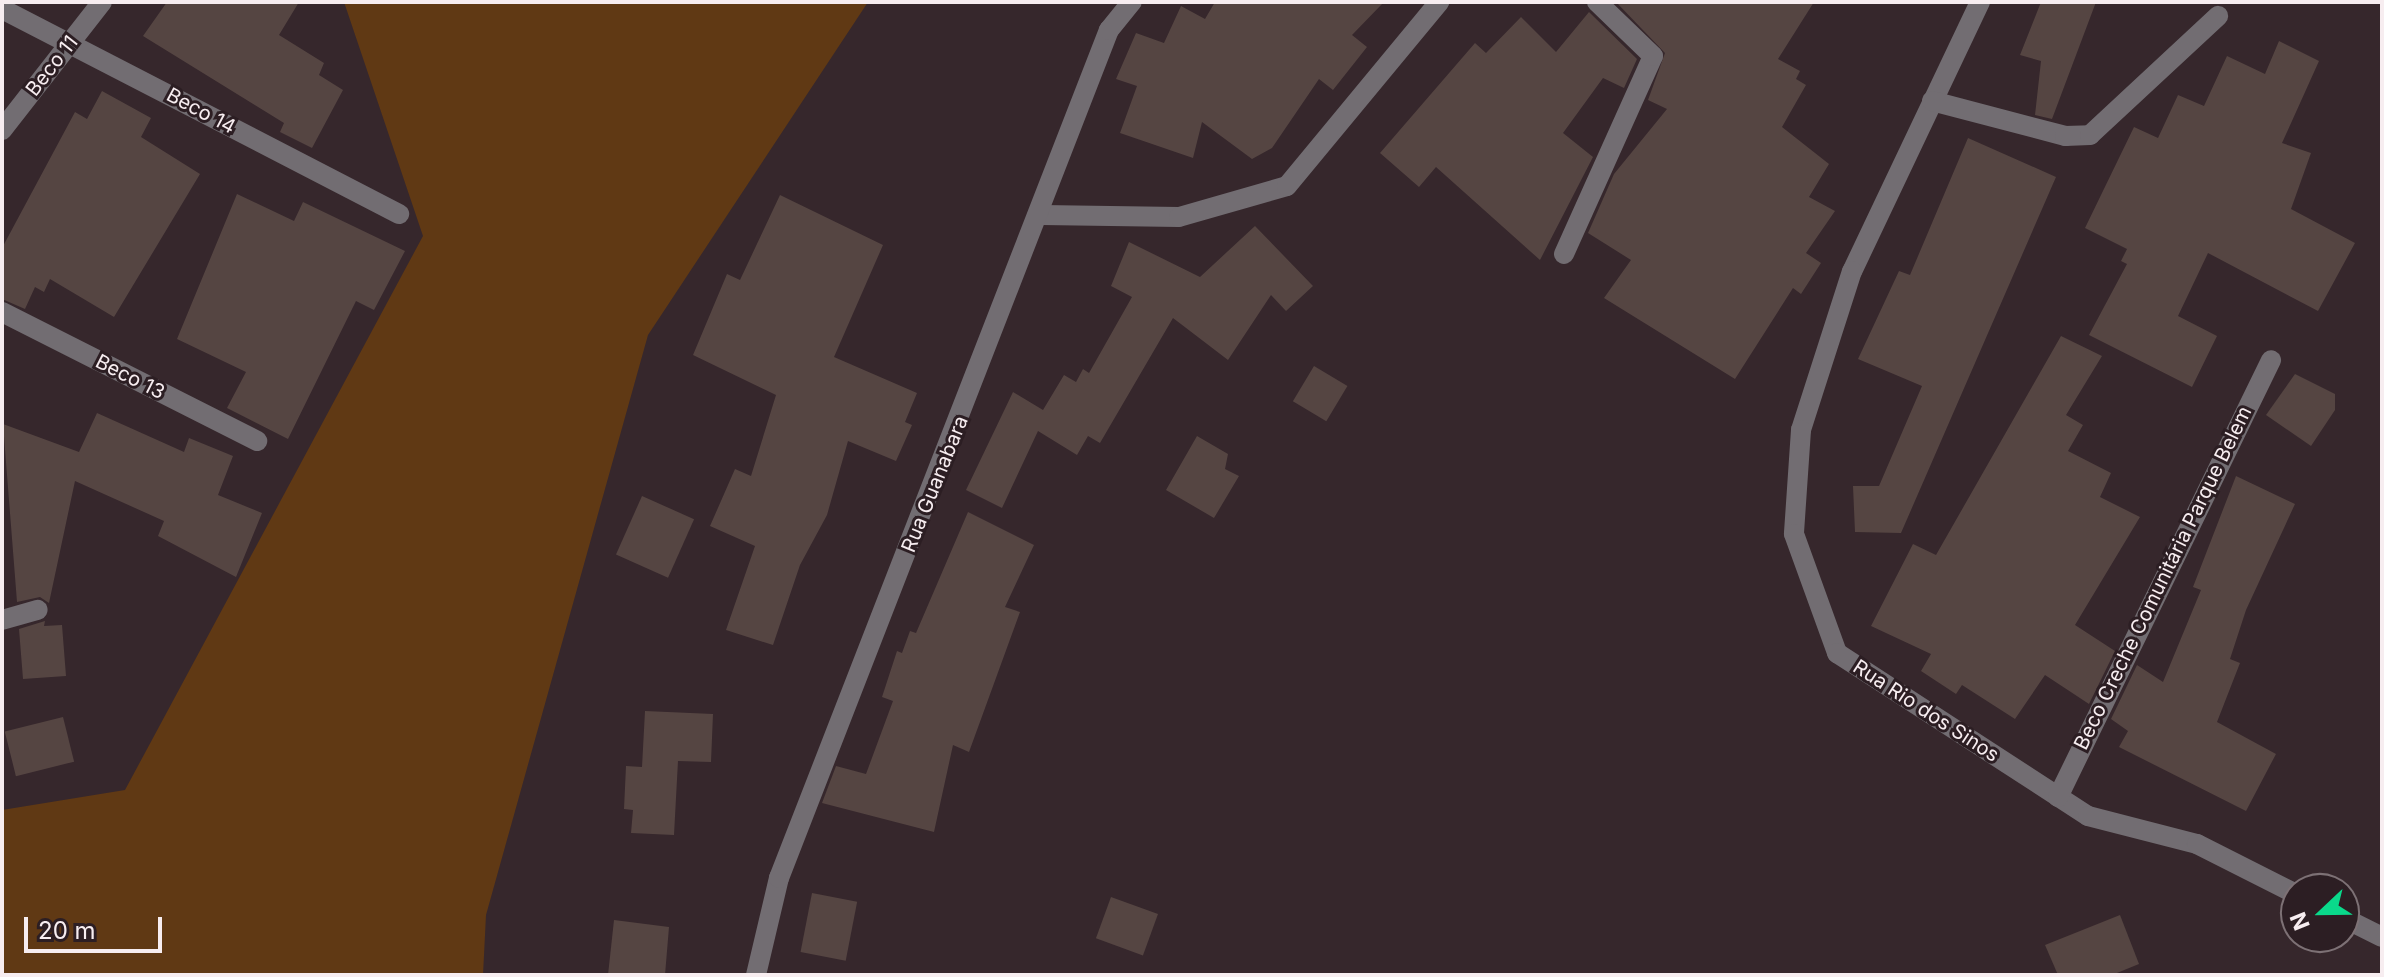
<!DOCTYPE html>
<meta charset="utf-8">
<style>
body{margin:0}
#map{position:relative;width:2384px;height:977px;overflow:hidden;background:#36272c;font-family:Inter,sans-serif}
div>[style]{position:absolute}
[style*='--x']{left:calc(var(--x)*1px);top:calc(var(--y)*1px);width:calc(var(--w)*1px);rotate:calc(var(--a)*1deg)}
.green>*{inset:0;background:#603914}
.building>*{inset:0;background:#554542;transform-origin:0 0}
.minor>*{height:20px;margin:-10px;padding:0 10px;transform-origin:10px;border-radius:10px;background:#726d72}
span{translate:-50% -50%;white-space:nowrap;text-align:center;line-height:1.15;-webkit-text-stroke:6px #2c1e23;paint-order:stroke}
.street-label{font-size:20px;color:#f7edf0}
.frame{position:absolute;inset:0;border:4px solid #f7edf0;pointer-events:none}
.north{position:absolute;left:2280px;top:873px;width:80px;height:80px;box-sizing:border-box;background:#2c1e23;border:2px solid #7d7175;border-radius:50%;rotate:248deg;font-size:22px;font-weight:700;line-height:32px;text-align:center;color:#f7edf0}
.north::after{content:'';display:block;margin:auto;width:28px;height:36px;background:#0ad98b;clip-path:polygon(50% 0,100% 100%,50% 72%,0 100%)}
.scale{position:absolute;left:24px;top:917px;width:138px;height:36px;box-sizing:border-box;border:4px solid #f7edf0;border-top:0;padding-left:10px;font-size:24px;line-height:28px;white-space:nowrap;color:#f7edf0;-webkit-text-stroke:6px #2c1e23;paint-order:stroke}
</style>
<div id="map">
<div class="green">
<div style="clip-path:polygon(344px 2px,868px 2px,648px 335px,486px 915px,483px 975px,2px 975px,2px 810px,125px 790px,423px 236px)"></div>
</div>
<div class="building">
<div style="clip-path:polygon(167px 2px,299px 2px,279px 35px,324px 63px,319px 75px,343px 90px,312px 148px,280px 132px,284px 123px,143px 36px)"></div>
<div style="clip-path:polygon(1215px 2px,1384px 2px,1352px 35px,1367px 47px,1333px 90px,1319px 79px,1272px 148px,1252px 159px,1202px 122px,1193px 158px,1120px 133px,1137px 86px,1116px 79px,1136px 33px,1164px 43px,1181px 6px,1205px 19px)"></div>
<div style="clip-path:polygon(1616px 2px,1814px 2px,1778px 59px,1800px 71px,1796px 79px,1806px 85px,1782px 127px,1829px 164px,1809px 197px,1835px 211px,1806px 253px,1821px 263px,1801px 294px,1793px 288px,1735px 379px,1604px 298px,1631px 260px,1588px 233px,1614px 174px,1667px 109px,1648px 100px,1665px 53px)"></div>
<div style="clip-path:polygon(2041px 2px,2096px 2px,2052px 119px,2035px 115px,2041px 61px,2020px 55px)"></div>
<div style="clip-path:polygon(1589px 12px,1637px 59px,1624px 88px,1603px 78px,1563px 133px,1593px 157px,1540px 260px,1436px 167px,1419px 187px,1380px 153px,1475px 43px,1486px 53px,1521px 17px,1556px 52px)"></div>
<div style="clip-path:polygon(2279px 41px,2319px 61px,2282px 143px,2311px 153px,2291px 209px,2355px 243px,2318px 311px,2208px 253px,2178px 316px,2217px 336px,2192px 387px,2089px 335px,2127px 264px,2121px 261px,2127px 249px,2085px 228px,2134px 127px,2158px 138px,2178px 95px,2204px 106px,2227px 56px,2265px 74px)"></div>
<div style="clip-path:polygon(102px 91px,151px 118px,141px 137px,200px 174px,114px 317px,50px 279px,44px 292px,35px 287px,25px 309px,2px 299px,2px 248px,75px 112px,87px 119px)"></div>
<div style="clip-path:polygon(1968px 138px,2056px 177px,1901px 533px,1855px 532px,1853px 486px,1879px 486px,1922px 386px,1858px 359px,1899px 271px,1910px 275px)"></div>
<div style="clip-path:polygon(237px 194px,294px 221px,303px 202px,405px 251px,374px 310px,356px 301px,288px 439px,227px 408px,246px 372px,177px 339px)"></div>
<div style="clip-path:polygon(780px 195px,883px 245px,834px 357px,917px 393px,905px 422px,912px 425px,896px 461px,848px 441px,827px 515px,800px 565px,773px 645px,726px 630px,755px 546px,710px 526px,735px 469px,751px 476px,776px 395px,693px 355px,727px 274px,740px 280px)"></div>
<div style="clip-path:polygon(1255px 226px,1313px 286px,1286px 311px,1271px 295px,1228px 360px,1173px 318px,1100px 443px,1088px 436px,1077px 455px,1038px 431px,1002px 508px,966px 490px,1013px 392px,1043px 410px,1064px 375px,1076px 382px,1083px 369px,1089px 373px,1132px 297px,1111px 286px,1129px 242px,1200px 277px)"></div>
<div style="clip-path:polygon(2061px 336px,2102px 356px,2066px 415px,2083px 425px,2068px 451px,2111px 473px,2100px 497px,2140px 517px,2075px 625px,2115px 651px,2089px 704px,2045px 675px,2015px 719px,1962px 685px,1956px 694px,1921px 671px,1931px 654px,1871px 626px,1913px 544px,1936px 555px)"></div>
<div style="left:1314px;top:366px;width:39px;height:41px;rotate:31deg"></div>
<div style="clip-path:polygon(2295px 374px,2335px 394px,2335px 410px,2311px 446px,2266px 415px)"></div>
<div style="clip-path:polygon(97px 413px,184px 452px,189px 438px,233px 456px,218px 495px,262px 513px,236px 577px,158px 536px,164px 521px,75px 481px,49px 603px,40px 597px,17px 602px,3px 424px,79px 452px)"></div>
<div style="clip-path:polygon(1197px 436px,1228px 454px,1225px 469px,1239px 476px,1214px 518px,1166px 490px)"></div>
<div style="clip-path:polygon(2236px 476px,2295px 504px,2246px 610px,2230px 659px,2240px 663px,2217px 722px,2276px 754px,2246px 811px,2119px 747px,2128px 731px,2111px 719px,2137px 665px,2163px 682px,2201px 590px,2193px 587px)"></div>
<div style="left:642px;top:496px;width:57px;height:64px;rotate:24deg"></div>
<div style="clip-path:polygon(968px 512px,1034px 545px,1005px 607px,1020px 612px,969px 752px,953px 745px,934px 832px,822px 803px,836px 766px,866px 774px,893px 701px,882px 697px,897px 651px,902px 653px,910px 631px,916px 633px)"></div>
<div style="clip-path:polygon(45px 621px,44px 626px,62px 625px,66px 676px,23px 679px,19px 629px)"></div>
<div style="clip-path:polygon(645px 711px,713px 714px,711px 762px,678px 761px,674px 835px,631px 833px,633px 810px,624px 809px,626px 766px,642px 767px)"></div>
<div style="left:63px;top:717px;width:46px;height:60px;rotate:76deg"></div>
<div style="left:812px;top:893px;width:46px;height:60px;rotate:11deg"></div>
<div style="left:1111px;top:897px;width:50px;height:44px;rotate:20deg"></div>
<div style="clip-path:polygon(2120px 915px,2139px 964px,2112px 975px,2058px 975px,2045px 945px)"></div>
<div style="clip-path:polygon(614px 920px,669px 927px,665px 975px,608px 975px)"></div>
</div>
<div class="minor">
<div style="--x:1980;--y:2;--w:298;--a:115.4"></div>
<div style="--x:1852;--y:271;--w:167;--a:107.8"></div>
<div style="--x:1801;--y:430;--w:104;--a:93.9"></div>
<div style="--x:1794;--y:534;--w:127;--a:70.1"></div>
<div style="--x:1837;--y:653;--w:299;--a:33"></div>
<div style="--x:2088;--y:816;--w:113;--a:14.4"></div>
<div style="--x:2197;--y:844;--w:111;--a:26.8"></div>
<div style="--x:2;--y:9;--w:447;--a:27.3"></div>
<div style="--x:1932;--y:101;--w:138;--a:14.7"></div>
<div style="--x:2065;--y:136;--w:25;--a:-2"></div>
<div style="--x:2090;--y:135;--w:175;--a:-42.9"></div>
<div style="--x:2;--y:130;--w:162;--a:-52"></div>
<div style="--x:1042;--y:215;--w:137;--a:0.8"></div>
<div style="--x:1179;--y:217;--w:112;--a:-16"></div>
<div style="--x:1287;--y:186;--w:239;--a:-50.4"></div>
<div style="--x:1564;--y:254;--w:217;--a:-65.8"></div>
<div style="--x:1653;--y:56;--w:78;--a:-136"></div>
<div style="--x:2;--y:312;--w:286;--a:26.8"></div>
<div style="--x:2;--y:620;--w:37;--a:-16"></div>
<div style="--x:2058;--y:797;--w:486;--a:-64"></div>
<div style="--x:2344;--y:918;--w:42;--a:26.6"></div>
<div style="--x:756;--y:975;--w:100;--a:-76.7"></div>
<div style="--x:779;--y:878;--w:910;--a:-68.74"></div>
<div style="--x:1109;--y:30;--w:36;--a:-51"></div>
</div>
<div class="street-label">
<span style="left:52px;top:66px;rotate:-52deg">Beco 11</span>
<span style="left:201px;top:111px;rotate:28deg">Beco 14</span>
<span style="left:130px;top:377px;rotate:27deg">Beco 13</span>
<span style="left:935px;top:484px;rotate:-68deg">Rua Guanabara</span>
<span style="left:2163px;top:578px;rotate:-64deg">Beco Creche Comunitária Parque Belem</span>
<span style="left:1926px;top:711px;rotate:33deg">Rua Rio dos Sinos</span>
</div>
<div class="frame"></div>
<div class="north">N</div>
<div class="scale">20 m</div>
</div>
